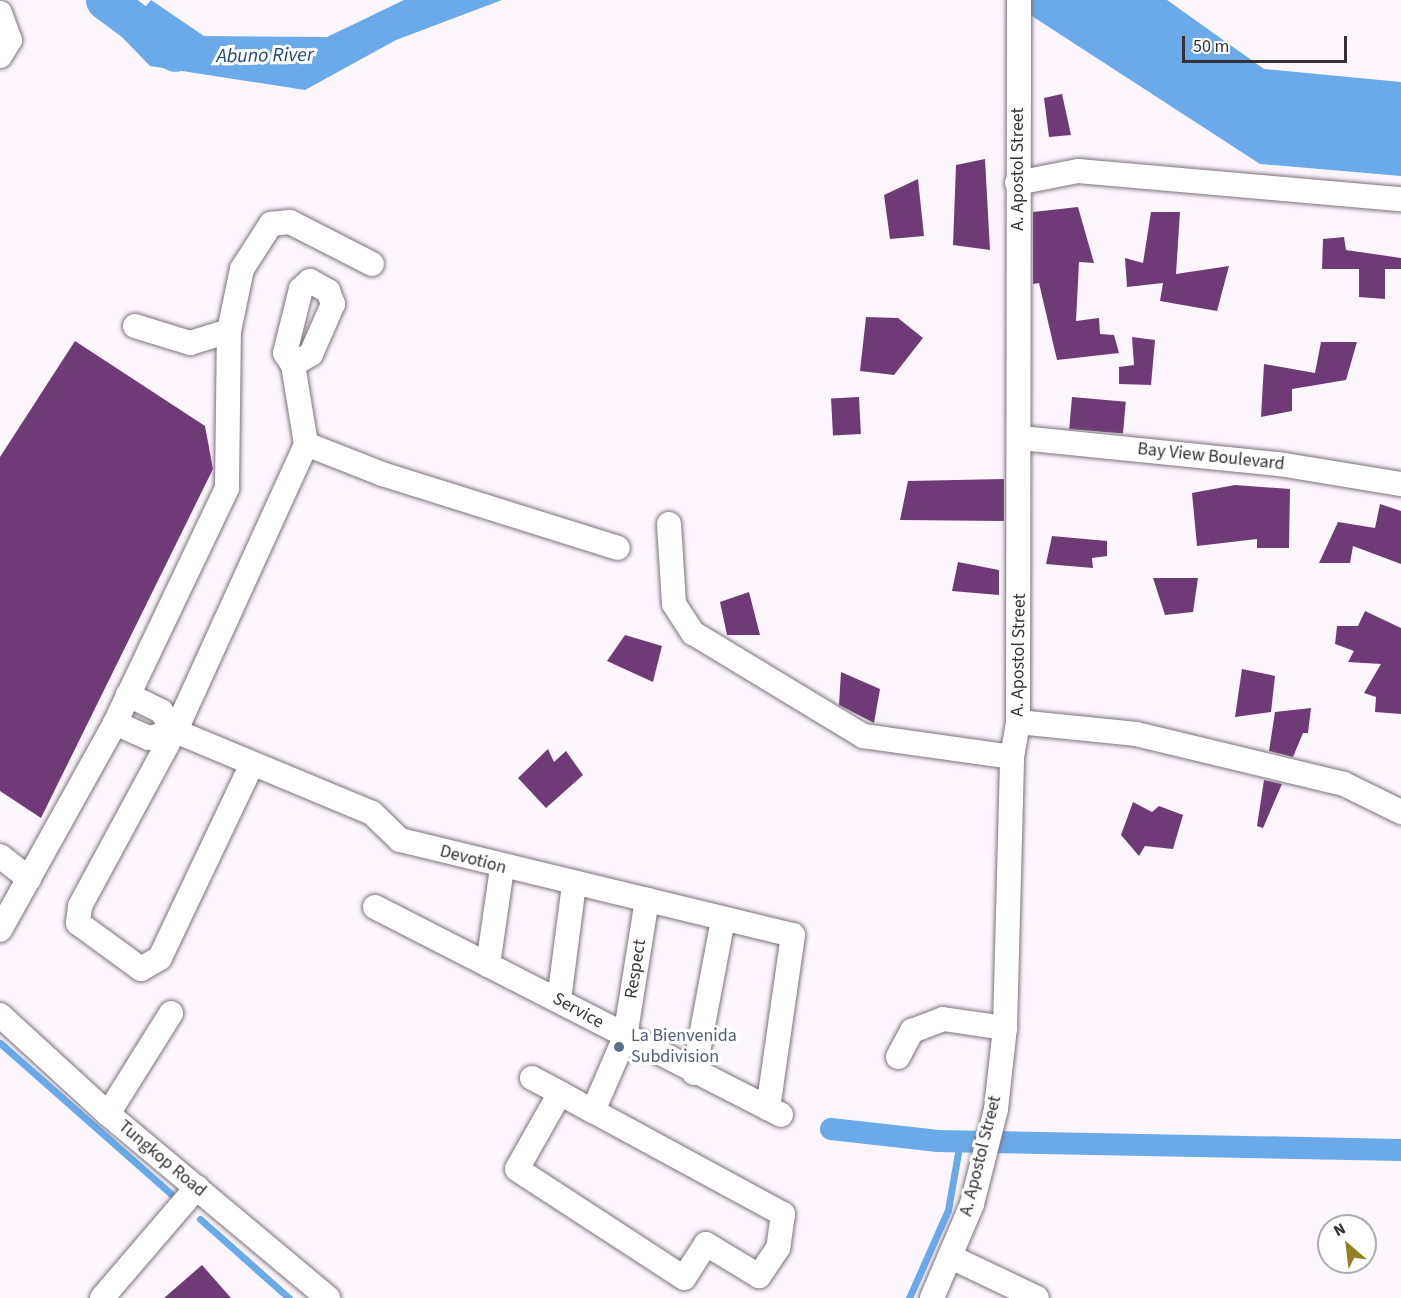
<!DOCTYPE html>
<style>
body{margin:0}
#map{position:relative;width:1401px;height:1298px;overflow:hidden;background:#fef6fe;font-family:"Source Sans 3",sans-serif}
div>[style]{position:absolute}
[style*='--x']{left:calc(var(--x)*1px);top:calc(var(--y)*1px);width:calc(var(--w)*1px);rotate:calc(var(--a)*1deg)}
.water>*{inset:0;background:#6aaae8}
.stream>*{height:7px;margin:-3.5px;padding:0 3.5px;transform-origin:3.5px;border-radius:3.5px;background:#6aaae8}
.canal>*{height:22px;margin:-11px;padding:0 11px;transform-origin:11px;border-radius:11px;background:#6aaae8}
.river>*{height:39px;margin:-19.5px;padding:0 19.5px;transform-origin:19.5px;border-radius:19.5px;background:#6aaae8}
.building>*{inset:0;background:#6f3b77;transform-origin:0 0}
.roads{filter:drop-shadow(0 0 2px #7b727b) drop-shadow(0 0 2px #7b727b)}
.minor>*{height:24px;margin:-12px;padding:0 12px;transform-origin:12px;border-radius:12px;background:#fff}
.dots>*{width:16px;height:16px;translate:-50% -50%;box-sizing:border-box;border:3px solid #fff;border-radius:50%}
span{translate:-50% -50%;white-space:nowrap;text-align:center;line-height:1.15;-webkit-text-stroke:6px #fff;paint-order:stroke}
.street-label{font-size:18px;color:#343034}
.service-label{font-size:18px;color:#4e5e75}
.left{translate:0 -50%;text-align:left}
.water-label{font-size:20px;color:#1b4972;font-style:italic}
.north{position:absolute;left:1317px;top:1214px;width:60px;height:60px;box-sizing:border-box;background:#fff;border:2px solid #aeacae;border-radius:50%;rotate:332deg;font-size:16px;font-weight:700;line-height:24px;text-align:center;color:#343034}
.north::after{content:'';display:block;margin:auto;width:21px;height:27px;background:#947f27;clip-path:polygon(50% 0,100% 100%,50% 72%,0 100%)}
.scale{position:absolute;left:1182px;top:36px;width:165px;height:27px;box-sizing:border-box;border:3px solid #343034;border-top:0;padding-left:8px;font-size:18px;line-height:21px;white-space:nowrap;color:#343034;-webkit-text-stroke:4px #fff;paint-order:stroke}
</style>
<div id="map">
<div class="water">
<div style="clip-path:polygon(151px 0,204px 36px,327px 37px,404px 0,502px 0,396px 40px,305px 90px,150px 66px,121px 36px)"></div>
<div style="clip-path:polygon(1007px 0,1167px 0,1264px 69px,1401px 82px,1401px 176px,1260px 164px)"></div>
</div>
<div class="stream">
<div style="--x:0;--y:1043;--w:236;--a:41.4"></div>
<div style="--x:200;--y:1219;--w:119;--a:41.6"></div>
<div style="--x:909;--y:1298;--w:96;--a:-66.1"></div>
<div style="--x:948;--y:1210;--w:70;--a:-80.1"></div>
</div>
<div class="canal">
<div style="--x:831;--y:1129;--w:108;--a:6.4"></div>
<div style="--x:938;--y:1141;--w:463;--a:1.1"></div>
</div>
<div class="river">
<div style="--x:105;--y:0;--w:87;--a:36.6"></div>
</div>
<div class="building">
<div style="clip-path:polygon(1062px 94px,1071px 135px,1049px 137px,1044px 98px)"></div>
<div style="clip-path:polygon(985px 159px,990px 250px,953px 245px,956px 165px)"></div>
<div style="clip-path:polygon(918px 179px,924px 236px,890px 239px,884px 195px)"></div>
<div style="clip-path:polygon(1078px 207px,1094px 263px,1079px 262px,1076px 321px,1099px 318px,1100px 334px,1114px 335px,1119px 353px,1057px 360px,1039px 283px,1033px 284px,1033px 212px)"></div>
<div style="clip-path:polygon(1151px 212px,1180px 212px,1176px 274px,1229px 266px,1217px 311px,1160px 301px,1163px 283px,1127px 287px,1125px 258px,1143px 263px)"></div>
<div style="clip-path:polygon(1344px 237px,1346px 250px,1401px 258px,1401px 269px,1385px 269px,1385px 299px,1359px 297px,1359px 269px,1322px 269px,1323px 239px)"></div>
<div style="clip-path:polygon(866px 317px,898px 318px,923px 338px,894px 375px,860px 371px)"></div>
<div style="clip-path:polygon(1132px 337px,1155px 340px,1151px 385px,1119px 384px,1119px 367px,1134px 365px)"></div>
<div style="clip-path:polygon(75px 341px,205px 426px,213px 469px,41px 818px,0 791px,0 457px)"></div>
<div style="clip-path:polygon(1321px 342px,1357px 342px,1346px 380px,1292px 389px,1292px 411px,1261px 417px,1264px 364px,1315px 373px)"></div>
<div style="left:859px;top:397px;width:37px;height:28px;rotate:87deg"></div>
<div style="left:1072px;top:397px;width:54px;height:32px;rotate:5deg"></div>
<div style="clip-path:polygon(1004px 479px,1004px 521px,900px 520px,908px 481px)"></div>
<div style="clip-path:polygon(1235px 485px,1290px 489px,1289px 548px,1257px 548px,1257px 539px,1197px 546px,1192px 493px)"></div>
<div style="clip-path:polygon(1380px 504px,1401px 511px,1401px 564px,1353px 546px,1350px 563px,1319px 563px,1338px 522px,1375px 528px)"></div>
<div style="clip-path:polygon(1052px 536px,1107px 541px,1107px 556px,1092px 558px,1093px 568px,1046px 564px)"></div>
<div style="clip-path:polygon(958px 562px,999px 570px,999px 595px,952px 591px)"></div>
<div style="clip-path:polygon(1153px 578px,1198px 578px,1193px 612px,1165px 615px)"></div>
<div style="clip-path:polygon(749px 592px,760px 635px,727px 635px,720px 602px)"></div>
<div style="clip-path:polygon(1365px 611px,1401px 628px,1401px 714px,1375px 712px,1376px 697px,1364px 693px,1381px 664px,1348px 662px,1354px 651px,1335px 644px,1337px 626px,1358px 626px)"></div>
<div style="clip-path:polygon(625px 635px,662px 646px,653px 682px,607px 661px)"></div>
<div style="clip-path:polygon(1242px 669px,1275px 676px,1271px 712px,1235px 717px)"></div>
<div style="clip-path:polygon(841px 672px,880px 689px,874px 723px,839px 705px)"></div>
<div style="clip-path:polygon(1311px 708px,1308px 733px,1303px 733px,1293px 757px,1269px 751px,1275px 712px)"></div>
<div style="clip-path:polygon(548px 749px,554px 762px,566px 751px,583px 775px,546px 808px,518px 778px)"></div>
<div style="clip-path:polygon(1264px 780px,1282px 784px,1263px 828px,1257px 826px)"></div>
<div style="clip-path:polygon(1133px 802px,1152px 812px,1159px 806px,1183px 815px,1173px 849px,1145px 846px,1139px 856px,1121px 835px)"></div>
<div style="clip-path:polygon(202px 1265px,231px 1298px,164px 1298px)"></div>
</div>
<div class="roads">
<div class="minor">
<div style="--x:0;--y:13;--w:29;--a:70"></div>
<div style="--x:10;--y:40;--w:19;--a:122"></div>
<div style="--x:1017;--y:183;--w:62;--a:-11.1"></div>
<div style="--x:1078;--y:171;--w:324;--a:5"></div>
<div style="--x:135;--y:326;--w:58;--a:17.2"></div>
<div style="--x:190;--y:343;--w:41;--a:-17.1"></div>
<div style="--x:1021;--y:438;--w:259;--a:5.8"></div>
<div style="--x:1279;--y:464;--w:124;--a:9.3"></div>
<div style="--x:306;--y:444;--w:82;--a:21.5"></div>
<div style="--x:382;--y:474;--w:247;--a:17.4"></div>
<div style="--x:669;--y:524;--w:80;--a:86.4"></div>
<div style="--x:674;--y:604;--w:35;--a:57"></div>
<div style="--x:693;--y:633;--w:199;--a:31.2"></div>
<div style="--x:863;--y:736;--w:150;--a:8"></div>
<div style="--x:1018;--y:722;--w:119;--a:5.8"></div>
<div style="--x:1136;--y:734;--w:214;--a:13.5"></div>
<div style="--x:1344;--y:784;--w:64;--a:26.2"></div>
<div style="--x:115;--y:723;--w:37;--a:24"></div>
<div style="--x:149;--y:738;--w:27;--a:-15"></div>
<div style="--x:175;--y:731;--w:24;--a:-125"></div>
<div style="--x:161;--y:711;--w:37;--a:-154"></div>
<div style="--x:175;--y:731;--w:213;--a:22.6"></div>
<div style="--x:372;--y:813;--w:39;--a:44"></div>
<div style="--x:400;--y:840;--w:404;--a:13.6"></div>
<div style="--x:793;--y:935;--w:175;--a:98.2"></div>
<div style="--x:252;--y:764;--w:215;--a:115.4"></div>
<div style="--x:160;--y:958;--w:22;--a:150"></div>
<div style="--x:141;--y:969;--w:78;--a:-143.9"></div>
<div style="--x:78;--y:923;--w:17;--a:-83"></div>
<div style="--x:80;--y:906;--w:210;--a:-61.6"></div>
<div style="--x:180;--y:721;--w:304;--a:-65.5"></div>
<div style="--x:306;--y:444;--w:80;--a:-99.3"></div>
<div style="--x:293;--y:365;--w:14;--a:-124"></div>
<div style="--x:285;--y:353;--w:66;--a:-76"></div>
<div style="--x:301;--y:289;--w:12;--a:-42"></div>
<div style="--x:310;--y:281;--w:21;--a:29"></div>
<div style="--x:328;--y:291;--w:14;--a:69"></div>
<div style="--x:333;--y:304;--w:55;--a:113.7"></div>
<div style="--x:311;--y:354;--w:21;--a:149"></div>
<div style="--x:0;--y:856;--w:37;--a:38"></div>
<div style="--x:375;--y:907;--w:456;--a:27.1"></div>
<div style="--x:0;--y:930;--w:237;--a:-60.9"></div>
<div style="--x:115;--y:723;--w:260;--a:-64.5"></div>
<div style="--x:227;--y:488;--w:157;--a:-89.3"></div>
<div style="--x:229;--y:331;--w:63;--a:-78.2"></div>
<div style="--x:242;--y:269;--w:54;--a:-57.2"></div>
<div style="--x:271;--y:224;--w:19;--a:-6"></div>
<div style="--x:290;--y:222;--w:92;--a:27.1"></div>
<div style="--x:488;--y:965;--w:98;--a:-81.8"></div>
<div style="--x:559;--y:1000;--w:116;--a:-82.6"></div>
<div style="--x:0;--y:1015;--w:147;--a:42.5"></div>
<div style="--x:108;--y:1114;--w:287;--a:39.9"></div>
<div style="--x:898;--y:1057;--w:30;--a:-62"></div>
<div style="--x:912;--y:1031;--w:33;--a:-21"></div>
<div style="--x:943;--y:1019;--w:63;--a:8.3"></div>
<div style="--x:694;--y:1073;--w:157;--a:-79.3"></div>
<div style="--x:532;--y:1078;--w:32;--a:28"></div>
<div style="--x:560;--y:1093;--w:38;--a:29"></div>
<div style="--x:593;--y:1111;--w:216;--a:28.5"></div>
<div style="--x:783;--y:1214;--w:34;--a:98"></div>
<div style="--x:778;--y:1248;--w:34;--a:124"></div>
<div style="--x:759;--y:1276;--w:62;--a:-148.9"></div>
<div style="--x:706;--y:1244;--w:40;--a:122.9"></div>
<div style="--x:684;--y:1278;--w:199;--a:-146.9"></div>
<div style="--x:517;--y:1169;--w:87;--a:-60.5"></div>
<div style="--x:593;--y:1111;--w:81;--a:-66.6"></div>
<div style="--x:625;--y:1037;--w:139;--a:-80.9"></div>
<div style="--x:108;--y:1114;--w:119;--a:-58"></div>
<div style="--x:951;--y:1257;--w:95;--a:25.5"></div>
<div style="--x:102;--y:1298;--w:146;--a:-49.4"></div>
<div style="--x:932;--y:1298;--w:102;--a:-66.9"></div>
<div style="--x:972;--y:1204;--w:98;--a:-75.8"></div>
<div style="--x:996;--y:1109;--w:81;--a:-83.7"></div>
<div style="--x:1005;--y:1028;--w:271;--a:-88.5"></div>
<div style="--x:1012;--y:757;--w:36;--a:-80"></div>
<div style="--x:1018;--y:722;--w:722;--a:-89.92"></div>
</div>
</div>
<div class="dots">
<div style="left:619px;top:1047px;background:#5c6f8a"></div>
</div>
<div class="street-label">
<span style="left:1018px;top:169px;rotate:-90deg">A. Apostol Street</span>
<span style="left:1211px;top:457px;rotate:6deg">Bay View Boulevard</span>
<span style="left:1019px;top:655px;rotate:-89deg">A. Apostol Street</span>
<span style="left:473px;top:860px;rotate:15deg">Devotion</span>
<span style="left:636px;top:969px;rotate:-81deg">Respect</span>
<span style="left:578px;top:1011px;rotate:29deg">Service</span>
<span style="left:981px;top:1156px;rotate:-76deg">A. Apostol Street</span>
<span style="left:162px;top:1159px;rotate:40deg">Tungkop Road</span>
</div>
<div class="service-label">
<span class="left" style="left:631px;top:1047px">La Bienvenida<br>Subdivision</span>
</div>
<div class="water-label">
<span style="left:265px;top:56px;rotate:-1deg">Abuno River</span>
</div>
<div class="north">N</div>
<div class="scale">50 m</div>
</div>
